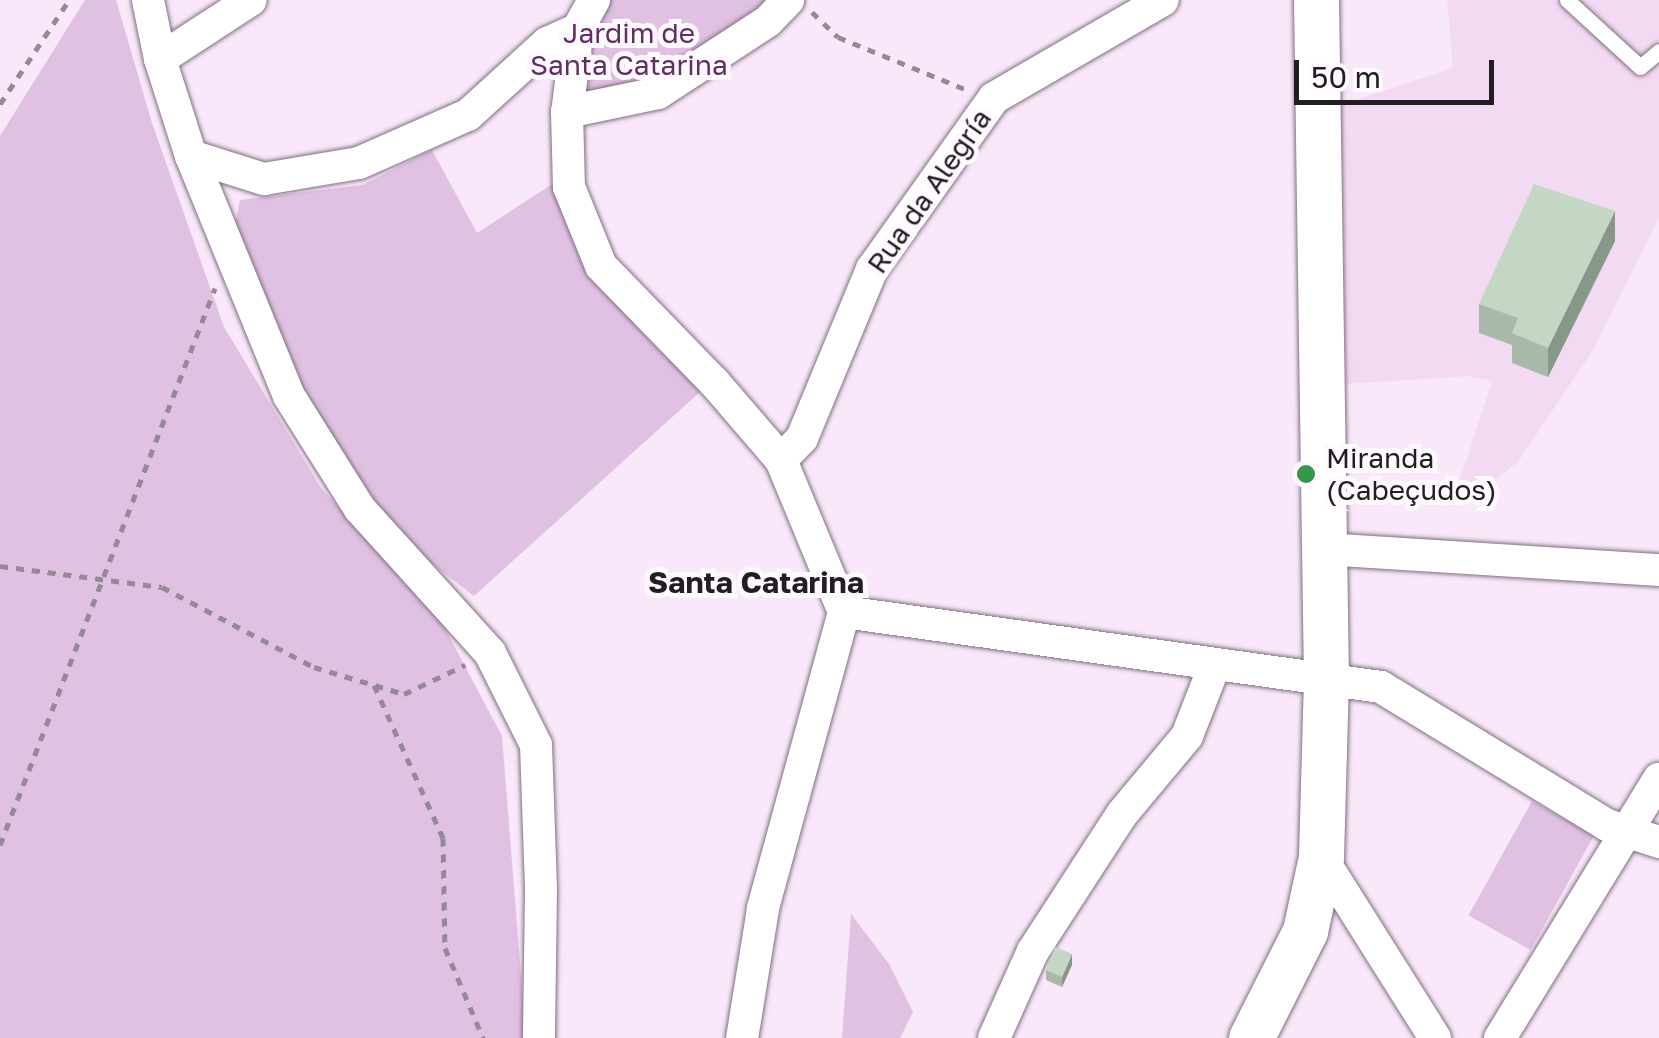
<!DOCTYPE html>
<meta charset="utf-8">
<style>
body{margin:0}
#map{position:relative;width:1659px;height:1038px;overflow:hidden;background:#f9e7fa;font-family:"Golos Text",sans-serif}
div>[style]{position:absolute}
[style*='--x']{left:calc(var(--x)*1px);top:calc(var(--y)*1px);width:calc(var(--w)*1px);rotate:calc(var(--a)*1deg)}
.built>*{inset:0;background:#f2daf3}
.green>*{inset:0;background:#e0c1e2;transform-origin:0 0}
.path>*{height:5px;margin-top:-2.5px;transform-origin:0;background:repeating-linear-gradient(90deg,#958995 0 8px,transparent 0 16px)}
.roads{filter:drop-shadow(0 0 2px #807081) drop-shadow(0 0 2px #807081)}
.lane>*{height:15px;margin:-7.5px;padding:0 7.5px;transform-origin:7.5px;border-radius:7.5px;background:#fff}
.street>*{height:32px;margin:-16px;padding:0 16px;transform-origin:16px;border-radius:16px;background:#fff}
.secondary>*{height:45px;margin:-22.5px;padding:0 22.5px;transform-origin:22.5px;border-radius:22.5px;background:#fff}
.wall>*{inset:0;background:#a9b9a9}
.shaded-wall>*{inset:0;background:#89968a}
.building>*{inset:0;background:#c4d7c5;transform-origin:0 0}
.dots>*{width:28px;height:28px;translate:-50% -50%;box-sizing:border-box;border:5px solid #fdf9fd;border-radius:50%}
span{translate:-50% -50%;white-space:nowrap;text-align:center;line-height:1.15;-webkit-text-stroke:10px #fdf9fd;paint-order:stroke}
.park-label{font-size:28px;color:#602e64}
.street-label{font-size:28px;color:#231d23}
.poi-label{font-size:28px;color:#231d23}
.left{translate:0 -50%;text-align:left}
.neighbourhood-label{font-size:30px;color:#231d23;font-weight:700}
.scale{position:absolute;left:1294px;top:60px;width:200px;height:45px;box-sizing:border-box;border:5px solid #231d23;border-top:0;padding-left:12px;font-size:30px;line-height:35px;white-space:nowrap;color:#231d23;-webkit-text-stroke:8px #fdf9fd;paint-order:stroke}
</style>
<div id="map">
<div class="built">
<div style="clip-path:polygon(1447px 0,1659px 0,1659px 217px,1593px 350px,1518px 462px,1485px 488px,1458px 486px,1492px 381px,1469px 376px,1346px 384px,1339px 224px,1341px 105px,1453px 68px)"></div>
</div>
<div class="green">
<div style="clip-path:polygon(85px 0,116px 0,152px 123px,224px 327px,321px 488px,440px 619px,502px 736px,526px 1038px,0 1038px,0 136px)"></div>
<div style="clip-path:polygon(594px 0,788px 0,658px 93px,567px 112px)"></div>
<div style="clip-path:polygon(432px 150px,477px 233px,557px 181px,592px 274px,700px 392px,474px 596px,360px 509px,229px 253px,240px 200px,362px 185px)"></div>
<div style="left:1532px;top:801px;width:71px;height:131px;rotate:29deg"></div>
<div style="clip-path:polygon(851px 914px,889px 964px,913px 1012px,900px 1038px,842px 1038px)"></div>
</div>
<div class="path">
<div style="--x:812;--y:12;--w:36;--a:44"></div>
<div style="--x:838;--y:37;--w:137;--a:22.3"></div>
<div style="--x:0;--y:104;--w:125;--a:-56.4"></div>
<div style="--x:0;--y:566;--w:163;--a:7.4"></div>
<div style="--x:162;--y:587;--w:172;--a:27.8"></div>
<div style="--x:314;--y:667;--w:94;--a:16.7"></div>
<div style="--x:404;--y:694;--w:68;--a:-25.4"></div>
<div style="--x:374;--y:685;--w:168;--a:65.7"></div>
<div style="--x:443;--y:838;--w:110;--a:89"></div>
<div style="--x:445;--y:948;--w:98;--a:67.1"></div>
<div style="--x:0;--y:845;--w:597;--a:-68.89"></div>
</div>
<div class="roads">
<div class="lane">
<div style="--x:1567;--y:0;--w:99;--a:42.5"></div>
<div style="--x:1640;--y:67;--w:25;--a:-40"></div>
</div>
<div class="street">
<div style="--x:148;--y:0;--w:60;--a:78.5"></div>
<div style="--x:160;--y:59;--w:102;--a:72.3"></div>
<div style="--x:191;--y:156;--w:259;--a:67.8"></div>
<div style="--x:289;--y:396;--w:133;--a:57.9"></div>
<div style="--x:360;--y:509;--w:194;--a:47.9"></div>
<div style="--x:490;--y:653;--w:103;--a:63.4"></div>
<div style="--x:536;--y:745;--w:145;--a:88"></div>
<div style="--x:541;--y:890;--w:148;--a:90.8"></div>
<div style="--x:594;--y:0;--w:33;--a:119"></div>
<div style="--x:578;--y:29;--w:84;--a:97.5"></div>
<div style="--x:567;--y:112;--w:75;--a:88.5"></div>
<div style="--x:569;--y:187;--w:85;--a:67.9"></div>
<div style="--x:601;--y:266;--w:162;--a:45.8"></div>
<div style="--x:714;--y:382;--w:103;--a:49.3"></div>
<div style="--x:781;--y:460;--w:165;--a:67.5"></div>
<div style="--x:844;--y:612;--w:308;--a:105.3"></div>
<div style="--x:763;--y:909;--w:131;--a:99.2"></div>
<div style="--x:160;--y:59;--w:108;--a:-33"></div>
<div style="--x:567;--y:112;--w:93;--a:-11.8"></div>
<div style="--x:658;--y:93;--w:131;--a:-33.2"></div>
<div style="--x:768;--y:21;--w:29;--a:-46"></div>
<div style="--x:191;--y:156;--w:77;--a:17.5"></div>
<div style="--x:264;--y:179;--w:96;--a:-9.6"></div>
<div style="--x:359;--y:163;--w:119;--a:-23.8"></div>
<div style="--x:468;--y:115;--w:107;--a:-42.3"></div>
<div style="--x:547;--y:43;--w:34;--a:-24"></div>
<div style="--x:781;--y:460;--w:30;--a:-46"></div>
<div style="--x:802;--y:438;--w:183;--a:-67.5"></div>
<div style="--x:872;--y:269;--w:210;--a:-54.5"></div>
<div style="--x:994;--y:98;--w:195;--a:-30.1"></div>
<div style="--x:1324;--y:549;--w:336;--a:3.6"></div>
<div style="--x:844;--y:612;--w:542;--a:7.95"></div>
<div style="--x:1381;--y:687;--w:265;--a:31.4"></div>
<div style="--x:1607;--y:825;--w:55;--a:18.1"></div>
<div style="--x:1321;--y:857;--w:214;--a:57.8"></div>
<div style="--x:994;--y:1038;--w:95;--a:-65.9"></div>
<div style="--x:1033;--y:951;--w:163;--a:-57"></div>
<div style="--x:1122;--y:814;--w:102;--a:-50.2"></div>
<div style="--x:1187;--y:736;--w:77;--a:-68.7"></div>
<div style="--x:1500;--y:1038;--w:304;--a:-58.5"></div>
</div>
<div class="secondary">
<div style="--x:1251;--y:1038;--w:120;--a:-63.2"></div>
<div style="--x:1305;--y:931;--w:76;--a:-77.8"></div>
<div style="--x:1321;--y:857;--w:176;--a:-88.4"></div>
<div style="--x:1326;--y:681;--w:681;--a:-90.84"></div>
</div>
</div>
<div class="wall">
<div style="clip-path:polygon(1615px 241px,1548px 377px,1512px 363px,1512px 345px,1479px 333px,1479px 304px)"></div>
<div style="clip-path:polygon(1072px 965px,1062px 987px,1046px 980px,1046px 970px)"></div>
</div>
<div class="shaded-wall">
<div style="clip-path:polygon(1615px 211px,1615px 241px,1548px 377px,1548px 348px)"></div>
<div style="clip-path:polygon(1072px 954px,1072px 965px,1062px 987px,1062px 977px)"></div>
</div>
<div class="building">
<div style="clip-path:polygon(1534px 184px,1615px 211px,1548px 348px,1512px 333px,1518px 318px,1479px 304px)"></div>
<div style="left:1055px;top:947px;width:18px;height:25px;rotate:22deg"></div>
</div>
<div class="dots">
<div style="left:1306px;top:474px;background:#379649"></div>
</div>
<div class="park-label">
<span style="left:629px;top:49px">Jardim de<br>Santa Catarina</span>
</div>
<div class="street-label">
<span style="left:929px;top:191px;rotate:-55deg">Rua da Alegría</span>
</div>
<div class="poi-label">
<span class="left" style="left:1326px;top:474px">Miranda<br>(Cabeçudos)</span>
</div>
<div class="neighbourhood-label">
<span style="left:756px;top:582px">Santa Catarina</span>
</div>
<div class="scale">50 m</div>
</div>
